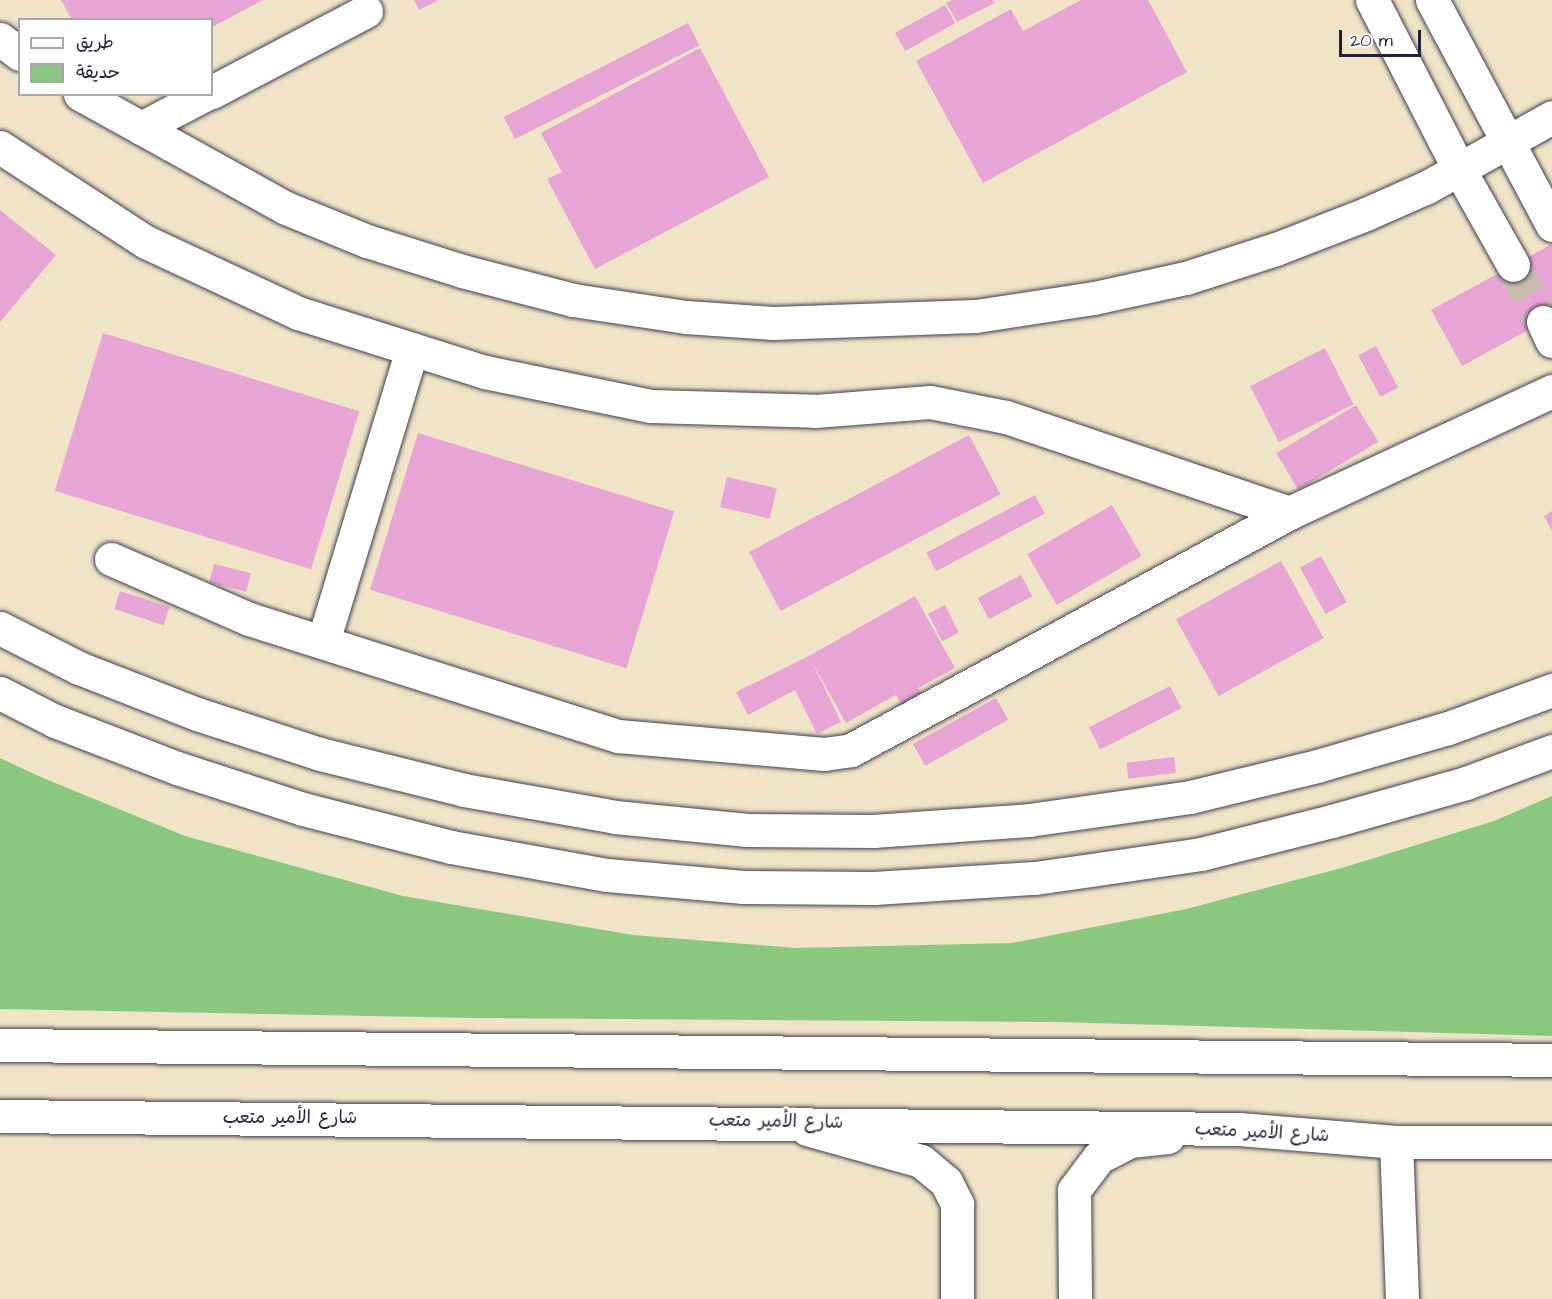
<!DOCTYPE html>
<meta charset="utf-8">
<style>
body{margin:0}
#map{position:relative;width:1552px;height:1299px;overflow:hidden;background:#f0e4c6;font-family:"Architects Daughter","Playpen Sans Arabic",sans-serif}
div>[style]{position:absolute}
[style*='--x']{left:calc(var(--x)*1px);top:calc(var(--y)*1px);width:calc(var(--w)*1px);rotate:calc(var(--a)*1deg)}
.green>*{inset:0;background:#8ac87f}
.building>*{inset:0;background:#e7a5d6;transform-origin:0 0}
.minor-tunnel>*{height:33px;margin-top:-16.5px;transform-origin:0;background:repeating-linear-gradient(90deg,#c7bdaa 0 33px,transparent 0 49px)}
.roads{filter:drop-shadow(0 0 2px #413f50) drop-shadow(0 0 2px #413f50)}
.minor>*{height:33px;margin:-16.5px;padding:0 16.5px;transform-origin:16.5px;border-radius:16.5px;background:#fff}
.major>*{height:33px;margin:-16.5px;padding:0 16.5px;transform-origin:16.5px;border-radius:16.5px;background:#fff}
span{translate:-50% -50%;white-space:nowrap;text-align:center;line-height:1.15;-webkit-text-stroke:5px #fff;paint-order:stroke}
.street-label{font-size:18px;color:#22223b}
.legend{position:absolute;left:18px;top:18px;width:195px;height:78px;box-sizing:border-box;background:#fff;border:2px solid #a7a7b1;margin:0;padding:8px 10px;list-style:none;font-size:18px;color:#22223b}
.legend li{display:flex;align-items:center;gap:12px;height:30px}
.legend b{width:30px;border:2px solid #a7a7b1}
.scale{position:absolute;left:1339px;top:30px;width:82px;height:27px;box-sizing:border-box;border:3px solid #22223b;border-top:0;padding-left:8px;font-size:18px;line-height:21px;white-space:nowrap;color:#22223b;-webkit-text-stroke:4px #fff;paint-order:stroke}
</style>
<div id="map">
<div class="green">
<div style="clip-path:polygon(0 758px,43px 778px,185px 836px,403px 896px,633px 935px,796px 948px,1012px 943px,1186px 909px,1345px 867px,1494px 821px,1552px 796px,1552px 1036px,1056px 1022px,474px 1018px,0 1009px)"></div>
</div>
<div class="building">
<div style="clip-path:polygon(61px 0,263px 0,212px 27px,212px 20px,72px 20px)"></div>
<div style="clip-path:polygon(414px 0,439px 0,419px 10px)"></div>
<div style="clip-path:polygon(952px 0,993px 0,995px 3px,957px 22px,946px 3px)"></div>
<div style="clip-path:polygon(1081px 0,1148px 0,1187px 72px,983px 183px,916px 61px,1011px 9px,1023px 31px)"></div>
<div style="left:945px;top:5px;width:21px;height:57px;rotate:61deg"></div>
<div style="left:688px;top:23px;width:25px;height:207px;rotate:63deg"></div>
<div style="clip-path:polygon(700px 48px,769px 177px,595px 269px,547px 179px,562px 172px,541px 133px)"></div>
<div style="clip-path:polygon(0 210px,56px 255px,0 322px)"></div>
<div style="clip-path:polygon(1552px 244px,1552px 317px,1462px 366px,1431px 310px)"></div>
<div style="left:103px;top:333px;width:268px;height:165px;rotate:17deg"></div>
<div style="left:1376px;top:346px;width:47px;height:20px;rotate:62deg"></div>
<div style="left:1325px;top:348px;width:63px;height:84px;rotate:63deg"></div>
<div style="left:1356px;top:405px;width:43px;height:93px;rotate:59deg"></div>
<div style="left:418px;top:433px;width:268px;height:164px;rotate:17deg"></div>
<div style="left:969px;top:435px;width:67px;height:249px;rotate:62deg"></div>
<div style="left:727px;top:477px;width:51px;height:31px;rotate:13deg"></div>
<div style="left:1035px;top:495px;width:21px;height:123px;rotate:62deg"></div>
<div style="left:1112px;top:505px;width:59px;height:98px;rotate:60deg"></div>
<div style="clip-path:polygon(1552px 511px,1552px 531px,1544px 516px)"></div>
<div style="left:1321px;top:556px;width:53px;height:24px;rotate:61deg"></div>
<div style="left:1281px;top:561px;width:88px;height:120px;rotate:61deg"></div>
<div style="left:214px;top:564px;width:38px;height:19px;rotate:14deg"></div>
<div style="left:1021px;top:575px;width:24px;height:49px;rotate:62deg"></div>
<div style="left:120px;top:591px;width:52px;height:19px;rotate:18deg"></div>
<div style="clip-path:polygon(915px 596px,955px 668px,918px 688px,923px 697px,903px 708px,896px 695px,846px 723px,811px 660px,841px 722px,817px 734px,795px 690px,748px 715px,736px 692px,809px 656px)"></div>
<div style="left:945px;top:605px;width:31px;height:19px;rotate:63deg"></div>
<div style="left:1170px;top:686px;width:25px;height:91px;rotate:63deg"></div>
<div style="left:996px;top:698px;width:25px;height:95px;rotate:61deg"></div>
<div style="left:1174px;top:757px;width:16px;height:48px;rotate:83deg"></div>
</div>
<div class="minor-tunnel">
<div style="--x:1513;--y:265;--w:64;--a:62.2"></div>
</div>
<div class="roads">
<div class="minor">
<div style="--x:1372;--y:0;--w:190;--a:62.8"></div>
<div style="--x:1459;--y:169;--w:110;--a:60.6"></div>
<div style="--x:1432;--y:0;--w:255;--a:61.9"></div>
<div style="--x:0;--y:39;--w:25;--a:37"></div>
<div style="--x:212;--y:92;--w:174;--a:-27.7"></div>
<div style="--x:80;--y:94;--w:235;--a:29"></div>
<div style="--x:286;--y:208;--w:87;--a:22.2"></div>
<div style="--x:367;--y:241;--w:100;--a:17.5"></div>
<div style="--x:462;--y:271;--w:115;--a:14.6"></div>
<div style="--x:573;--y:300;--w:114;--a:8.6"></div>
<div style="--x:686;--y:317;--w:87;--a:3.9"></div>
<div style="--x:773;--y:323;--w:203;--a:-2"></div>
<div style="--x:976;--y:316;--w:119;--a:-8.7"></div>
<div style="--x:1094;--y:298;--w:94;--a:-12.3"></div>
<div style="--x:1186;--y:278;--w:95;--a:-17.9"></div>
<div style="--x:1276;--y:249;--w:97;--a:-21.3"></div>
<div style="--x:1366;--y:214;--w:67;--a:-23.9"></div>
<div style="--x:1427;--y:187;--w:143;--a:-29.2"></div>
<div style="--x:141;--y:128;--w:73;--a:-27.6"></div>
<div style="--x:0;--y:147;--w:174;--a:33.1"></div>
<div style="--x:146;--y:242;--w:168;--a:25"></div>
<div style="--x:298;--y:313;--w:196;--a:17.5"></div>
<div style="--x:485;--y:372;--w:169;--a:11.6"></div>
<div style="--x:651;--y:406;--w:164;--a:1.7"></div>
<div style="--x:815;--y:411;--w:115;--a:-4.5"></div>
<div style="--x:930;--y:402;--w:77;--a:11.2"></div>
<div style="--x:1006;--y:417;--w:299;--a:18.7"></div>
<div style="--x:1543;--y:322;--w:21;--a:65"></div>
<div style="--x:111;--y:559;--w:150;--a:23.5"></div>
<div style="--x:249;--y:619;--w:387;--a:17.6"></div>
<div style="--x:618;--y:736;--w:207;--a:5"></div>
<div style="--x:824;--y:754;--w:27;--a:-8"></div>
<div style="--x:851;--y:750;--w:498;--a:-28.4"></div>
<div style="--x:1289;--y:513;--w:290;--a:-24.9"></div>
<div style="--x:0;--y:628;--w:89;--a:26.9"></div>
<div style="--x:79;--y:668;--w:127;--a:21.3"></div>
<div style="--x:197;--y:714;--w:129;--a:18"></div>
<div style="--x:320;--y:754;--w:148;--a:14"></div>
<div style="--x:464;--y:790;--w:153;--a:10.1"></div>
<div style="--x:615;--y:817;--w:133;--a:5.6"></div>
<div style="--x:747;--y:830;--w:126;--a:0.5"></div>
<div style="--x:873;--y:831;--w:156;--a:-4"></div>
<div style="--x:1029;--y:820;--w:163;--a:-8.1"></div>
<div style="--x:1190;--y:797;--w:131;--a:-13.7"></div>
<div style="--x:1317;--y:766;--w:136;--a:-16.2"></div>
<div style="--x:1448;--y:728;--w:111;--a:-20.1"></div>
<div style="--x:323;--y:642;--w:306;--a:-73.1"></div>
<div style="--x:0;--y:693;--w:62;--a:27"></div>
<div style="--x:55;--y:721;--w:131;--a:21.1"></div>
<div style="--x:177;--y:768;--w:133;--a:18"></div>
<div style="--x:303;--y:809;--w:153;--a:14.4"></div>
<div style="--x:451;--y:847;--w:158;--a:10.2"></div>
<div style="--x:607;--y:875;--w:137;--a:5"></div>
<div style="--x:743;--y:887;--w:131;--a:0.4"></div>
<div style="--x:874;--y:888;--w:161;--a:-3.6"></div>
<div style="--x:1035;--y:878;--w:168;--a:-8.2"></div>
<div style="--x:1201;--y:854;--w:135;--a:-14.1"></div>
<div style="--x:1332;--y:821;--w:139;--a:-15.8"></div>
<div style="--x:1466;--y:783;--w:92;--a:-20.4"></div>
<div style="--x:807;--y:1129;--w:118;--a:15.7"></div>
<div style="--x:921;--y:1161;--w:33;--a:40"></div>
<div style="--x:946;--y:1182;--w:25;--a:63"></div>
<div style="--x:957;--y:1204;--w:95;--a:90"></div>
<div style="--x:1396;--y:1142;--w:157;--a:87.8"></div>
<div style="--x:1075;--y:1299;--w:109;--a:-90.5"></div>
<div style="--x:1074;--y:1190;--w:41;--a:-52.9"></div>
<div style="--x:1099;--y:1157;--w:35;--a:-27"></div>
<div style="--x:1130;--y:1141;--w:38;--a:-6"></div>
</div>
<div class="major">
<div style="--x:0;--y:1045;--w:1552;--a:0.55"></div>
<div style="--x:0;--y:1116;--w:1239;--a:0.6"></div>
<div style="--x:1239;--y:1129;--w:158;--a:4.7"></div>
<div style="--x:1396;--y:1142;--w:156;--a:0"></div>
</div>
</div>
<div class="street-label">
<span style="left:290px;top:1118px">شارع الأمير متعب</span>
<span style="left:776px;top:1122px;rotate:1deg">شارع الأمير متعب</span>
<span style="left:1262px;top:1133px;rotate:3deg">شارع الأمير متعب</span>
</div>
<ul class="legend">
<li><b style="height:8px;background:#fff"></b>طريق</li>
<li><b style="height:16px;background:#8ac87f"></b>حديقة</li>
</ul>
<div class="scale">20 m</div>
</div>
